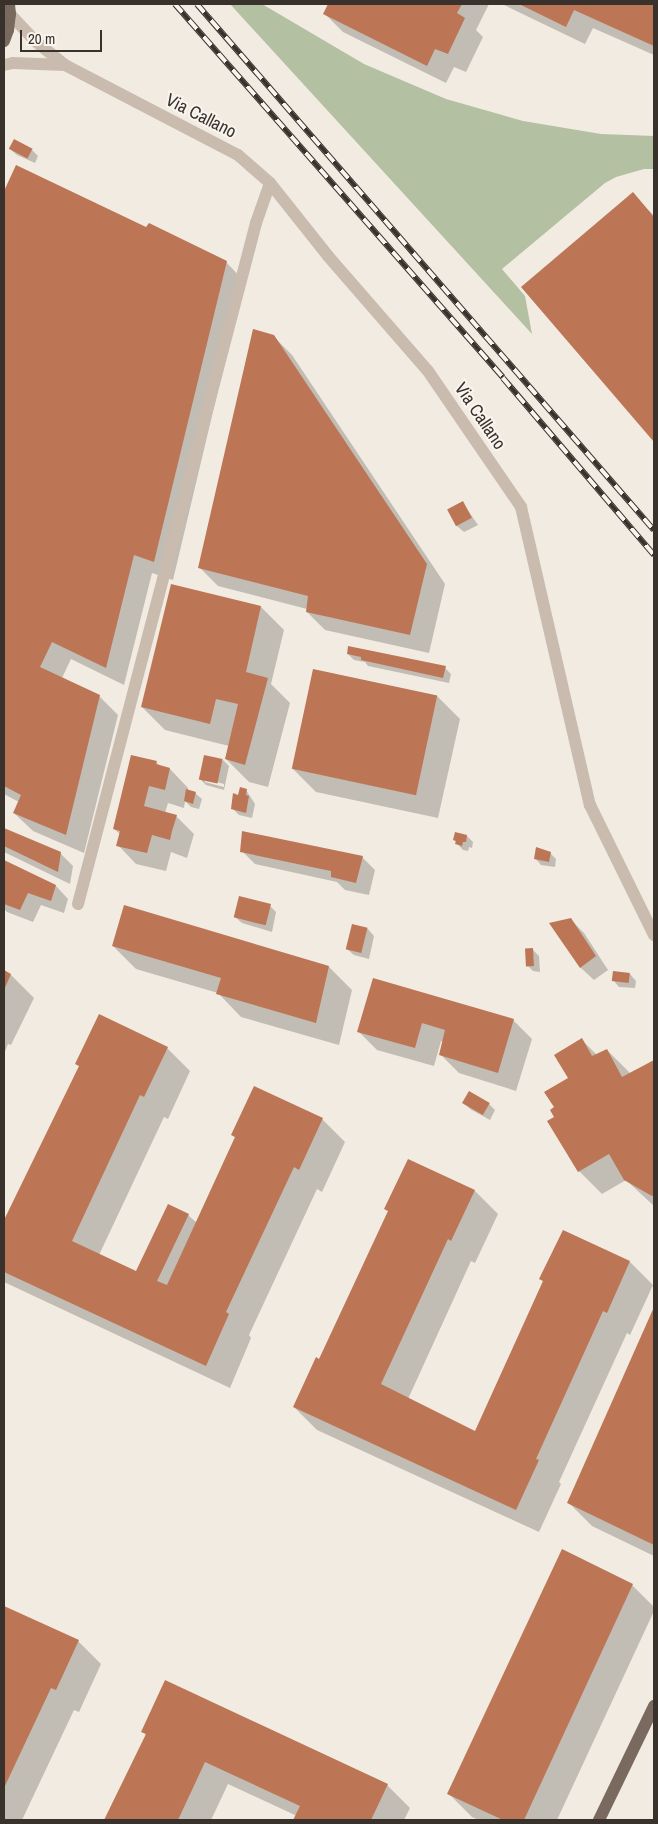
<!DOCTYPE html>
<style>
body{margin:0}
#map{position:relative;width:658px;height:1824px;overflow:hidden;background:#f2ebe1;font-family:"Archivo Narrow",sans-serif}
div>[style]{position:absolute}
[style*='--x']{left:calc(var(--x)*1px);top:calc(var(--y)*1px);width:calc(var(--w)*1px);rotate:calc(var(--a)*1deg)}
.green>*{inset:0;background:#b4c0a2}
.shadow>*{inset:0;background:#0003}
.building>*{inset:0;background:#bc7655;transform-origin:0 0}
.minor>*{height:12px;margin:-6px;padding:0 6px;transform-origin:6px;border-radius:6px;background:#c9bcae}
.major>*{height:12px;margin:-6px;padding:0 6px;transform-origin:6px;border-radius:6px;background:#79695e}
.rail>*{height:5.5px;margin-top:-2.75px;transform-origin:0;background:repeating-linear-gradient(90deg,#f9f5ee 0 11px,#38312c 0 22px);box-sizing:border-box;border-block:1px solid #38312c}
span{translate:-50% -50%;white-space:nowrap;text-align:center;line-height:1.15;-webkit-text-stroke:4px #f9f5ee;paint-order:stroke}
.street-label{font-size:18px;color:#38312c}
.frame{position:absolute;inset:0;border:5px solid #38312c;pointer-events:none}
.scale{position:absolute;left:20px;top:30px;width:82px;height:22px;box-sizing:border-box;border:2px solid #38312c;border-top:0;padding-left:6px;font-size:15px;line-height:18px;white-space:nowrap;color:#38312c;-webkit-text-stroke:4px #f9f5ee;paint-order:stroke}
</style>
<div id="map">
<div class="green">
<div style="clip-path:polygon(230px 4px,262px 4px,364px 64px,446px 99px,523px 121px,601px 134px,654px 136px,654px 169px,644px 169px,616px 177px,605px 183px,502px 269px,525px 296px,532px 334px)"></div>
</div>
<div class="shadow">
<div style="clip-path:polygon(329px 4px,489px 4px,476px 30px,483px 37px,466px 72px,454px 67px,446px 83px,343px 32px,325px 14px)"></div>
<div style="clip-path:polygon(502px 4px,654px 4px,654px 55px,593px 28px,585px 44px)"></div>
<div style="clip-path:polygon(10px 149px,32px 150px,38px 156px,35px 163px,17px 155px)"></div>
<div style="clip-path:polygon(17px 167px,147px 229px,226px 262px,244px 281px,173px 580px,152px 573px,124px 685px,71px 659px,62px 678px,99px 696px,118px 715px,84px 853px,33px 831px,14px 813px,19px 802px,4px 794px,4px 194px)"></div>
<div style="clip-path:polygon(633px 194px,654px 216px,654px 440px,523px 287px)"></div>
<div style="clip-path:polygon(273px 336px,292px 355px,445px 584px,429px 653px,325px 630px,307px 612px,307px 609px,218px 586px,199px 567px)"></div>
<div style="clip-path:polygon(462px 502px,478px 525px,464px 532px,457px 526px)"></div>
<div style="clip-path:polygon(261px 607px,284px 630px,271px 684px,290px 703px,268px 787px,249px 782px,226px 759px,229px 746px,165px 730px,142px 707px)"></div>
<div style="clip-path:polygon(348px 654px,445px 668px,451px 674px,449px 683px,368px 666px,365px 662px,354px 660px)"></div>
<div style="clip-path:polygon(437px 696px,460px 719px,438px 818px,316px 792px,293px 769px)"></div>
<div style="clip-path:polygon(evenodd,223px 760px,229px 766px,224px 790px,206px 785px,199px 778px,223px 760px,205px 779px,224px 784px,224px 787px,205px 782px,205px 779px)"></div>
<div style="clip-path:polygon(156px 762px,161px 767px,170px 769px,188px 788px,188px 791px,195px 793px,202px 799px,199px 809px,191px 807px,185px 801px,184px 808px,168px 803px,165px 813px,176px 816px,194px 834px,187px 858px,171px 852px,166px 871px,136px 864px,118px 845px,120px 834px,114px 829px)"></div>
<div style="clip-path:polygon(246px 790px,255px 804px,252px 818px,239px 815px,232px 808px)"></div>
<div style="clip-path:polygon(4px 829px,60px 853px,73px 866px,70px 884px,4px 852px)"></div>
<div style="clip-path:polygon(467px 836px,473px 842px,472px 848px,469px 847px,468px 851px,463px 850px,454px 840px)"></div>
<div style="clip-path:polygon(242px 851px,362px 857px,375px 870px,369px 895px,345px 890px,337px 882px,255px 864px)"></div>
<div style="clip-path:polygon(550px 853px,556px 859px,555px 867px,541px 865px,535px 858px)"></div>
<div style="clip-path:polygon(4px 861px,56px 886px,68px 899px,64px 913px,41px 905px,33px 922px,7px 912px,4px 909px)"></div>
<div style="clip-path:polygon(270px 906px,276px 912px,272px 932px,242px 923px,235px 917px)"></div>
<div style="clip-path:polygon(124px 907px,329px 967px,352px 990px,339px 1045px,241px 1017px,218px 993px,136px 969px,113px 946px)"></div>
<div style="clip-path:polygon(571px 920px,584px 933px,608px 970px,594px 980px,581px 968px,551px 924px)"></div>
<div style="clip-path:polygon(353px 925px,368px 929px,374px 936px,369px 959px,354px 955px,347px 949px)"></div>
<div style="clip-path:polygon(533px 950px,539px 956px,540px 972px,533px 971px,527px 965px)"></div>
<div style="clip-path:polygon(4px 972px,11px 975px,34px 998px,11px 1045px,8px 1044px,4px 1054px)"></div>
<div style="clip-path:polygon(630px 974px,636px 981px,635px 988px,619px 987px,613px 980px)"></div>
<div style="clip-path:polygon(374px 980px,513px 1020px,532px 1039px,516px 1091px,459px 1073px,440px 1054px,444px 1042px,441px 1041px,434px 1066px,377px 1050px,358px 1031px)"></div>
<div style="clip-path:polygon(582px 1040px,597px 1055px,607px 1050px,631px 1074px,654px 1061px,654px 1206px,626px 1180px,602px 1194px,579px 1171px,556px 1117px,556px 1108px,570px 1078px)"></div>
<div style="clip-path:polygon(167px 1048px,190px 1071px,168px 1119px,164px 1117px,99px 1255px,137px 1273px,188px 1215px,197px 1223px,236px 1138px,232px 1135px,322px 1119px,345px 1142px,322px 1192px,317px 1189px,249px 1335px,251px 1338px,230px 1388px,4px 1282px,4px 1223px,80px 1067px)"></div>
<div style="clip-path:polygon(464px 1103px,489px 1104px,495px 1110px,490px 1120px,470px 1109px)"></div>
<div style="clip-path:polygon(408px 1160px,475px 1191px,498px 1214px,475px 1263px,471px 1261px,408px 1399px,476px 1432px,544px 1282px,540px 1278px,564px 1231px,630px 1262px,653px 1285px,630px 1335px,627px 1333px,559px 1482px,561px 1484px,539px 1532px,317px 1430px,294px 1407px,320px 1361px,389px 1212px,386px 1209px)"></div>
<div style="clip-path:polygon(654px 1310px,654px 1556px,592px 1526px,569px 1503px)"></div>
<div style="clip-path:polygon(563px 1550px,632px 1585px,654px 1607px,654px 1611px,557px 1820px,479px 1820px,472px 1817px,449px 1794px)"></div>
<div style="clip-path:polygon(4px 1607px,78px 1641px,101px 1664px,79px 1712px,74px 1710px,22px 1820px,4px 1820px)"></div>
<div style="clip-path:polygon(142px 1731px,387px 1785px,410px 1808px,404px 1820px,294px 1820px,297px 1816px,228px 1784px,211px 1820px,105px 1820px,146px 1735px)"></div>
</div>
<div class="building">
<div style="clip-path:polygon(328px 4px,462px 4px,457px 13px,465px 18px,448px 54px,435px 49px,427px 66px,323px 14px)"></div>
<div style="clip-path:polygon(519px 4px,654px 4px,654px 46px,574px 10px,566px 27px)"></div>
<div style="left:14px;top:139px;width:21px;height:11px;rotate:28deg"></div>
<div style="clip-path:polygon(16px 165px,146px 227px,149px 223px,227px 261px,154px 562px,134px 555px,106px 668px,52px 642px,40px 667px,100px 695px,66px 835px,13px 813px,21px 795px,4px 786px,4px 191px)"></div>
<div style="clip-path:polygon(633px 192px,654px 217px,654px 442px,521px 287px)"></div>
<div style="clip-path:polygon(253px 329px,274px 335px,427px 564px,410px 635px,306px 612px,308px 596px,198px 568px)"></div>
<div style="left:463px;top:501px;width:19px;height:18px;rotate:62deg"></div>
<div style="clip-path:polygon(171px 584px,261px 606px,246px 672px,268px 678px,245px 765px,225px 759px,238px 704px,216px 699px,210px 724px,141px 707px)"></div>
<div style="clip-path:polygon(348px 646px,446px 666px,443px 678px,361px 660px,361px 657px,347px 654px)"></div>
<div style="left:313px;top:669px;width:127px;height:102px;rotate:12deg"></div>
<div style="clip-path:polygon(131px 755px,157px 761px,156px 764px,170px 768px,165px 790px,149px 786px,144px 806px,177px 815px,172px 831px,170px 840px,152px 835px,147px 853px,116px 846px,120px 831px,113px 829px)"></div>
<div style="left:204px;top:755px;width:19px;height:25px;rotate:12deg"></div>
<div style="clip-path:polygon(240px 787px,247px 789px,246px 795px,249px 796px,246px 813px,231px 809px,233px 793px,238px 795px)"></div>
<div style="clip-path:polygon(186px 789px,196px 792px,193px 804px,184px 801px)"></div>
<div style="clip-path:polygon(4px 828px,61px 852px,58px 872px,4px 846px)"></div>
<div style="clip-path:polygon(242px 831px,363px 856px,356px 883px,331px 877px,331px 871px,240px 852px)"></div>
<div style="clip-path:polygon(455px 832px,467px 835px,466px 842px,463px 842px,462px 846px,455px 844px,456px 841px,453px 840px)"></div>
<div style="clip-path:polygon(536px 847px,551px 852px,549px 862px,534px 859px)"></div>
<div style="clip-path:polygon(4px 860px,56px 885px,51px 901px,28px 893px,20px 910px,4px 904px)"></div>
<div style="left:239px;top:896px;width:33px;height:22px;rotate:14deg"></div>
<div style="clip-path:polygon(124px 905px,329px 966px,316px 1023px,216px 994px,221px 978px,112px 946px)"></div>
<div style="clip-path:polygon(571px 918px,596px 956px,580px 968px,549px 923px)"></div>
<div style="left:352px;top:924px;width:16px;height:26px;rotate:14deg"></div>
<div style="left:533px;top:948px;width:18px;height:8px;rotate:87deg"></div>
<div style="clip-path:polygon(4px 970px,11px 974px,4px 990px)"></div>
<div style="left:613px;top:971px;width:17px;height:10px;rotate:7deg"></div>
<div style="clip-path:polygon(373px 978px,514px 1019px,498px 1073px,439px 1055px,445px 1030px,422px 1023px,415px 1048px,357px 1032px)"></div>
<div style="clip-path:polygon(99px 1014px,168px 1047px,144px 1097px,140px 1095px,72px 1241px,136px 1271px,168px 1204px,189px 1214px,157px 1281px,167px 1285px,235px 1137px,231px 1135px,254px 1086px,323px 1118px,299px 1170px,294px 1167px,226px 1312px,229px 1314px,206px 1366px,4px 1272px,4px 1220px,79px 1066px,75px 1064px)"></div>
<div style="clip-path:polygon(582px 1038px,592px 1056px,607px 1049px,622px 1077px,654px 1060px,654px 1195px,652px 1196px,624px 1180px,609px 1154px,578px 1172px,547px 1121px,554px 1117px,550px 1110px,554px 1107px,544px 1092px,568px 1078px,554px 1055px)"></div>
<div style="left:469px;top:1091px;width:24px;height:14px;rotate:30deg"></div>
<div style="clip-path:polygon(408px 1159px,475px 1190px,451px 1241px,448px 1239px,381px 1384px,475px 1431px,543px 1281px,539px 1279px,563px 1230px,630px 1261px,607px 1313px,603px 1311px,536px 1459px,539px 1460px,516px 1510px,293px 1407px,316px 1357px,319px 1359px,388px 1211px,384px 1209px)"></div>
<div style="clip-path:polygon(654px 1307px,654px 1545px,567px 1503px)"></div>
<div style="clip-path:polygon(562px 1549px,633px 1584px,524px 1820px,503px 1820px,447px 1794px)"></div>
<div style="clip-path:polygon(4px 1606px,79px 1640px,56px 1690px,51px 1688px,4px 1788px)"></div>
<div style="clip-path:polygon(165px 1680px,388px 1784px,371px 1820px,293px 1820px,300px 1806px,205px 1762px,178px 1820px,104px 1820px,146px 1734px,141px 1732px)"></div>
</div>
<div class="minor">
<div style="--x:10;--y:14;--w:35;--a:47"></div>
<div style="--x:34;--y:40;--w:40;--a:39"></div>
<div style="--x:65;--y:65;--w:195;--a:27.5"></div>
<div style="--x:238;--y:155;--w:43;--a:41.2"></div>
<div style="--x:270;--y:183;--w:93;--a:51.5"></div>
<div style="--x:328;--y:256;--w:152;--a:49"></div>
<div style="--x:428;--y:371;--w:165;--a:55.6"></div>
<div style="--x:521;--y:507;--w:306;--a:77"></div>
<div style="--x:590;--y:805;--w:145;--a:63.8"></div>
<div style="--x:4;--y:65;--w:9;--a:-13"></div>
<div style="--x:13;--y:63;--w:52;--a:2.2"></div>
<div style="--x:78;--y:904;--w:704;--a:-75.35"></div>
<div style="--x:256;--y:223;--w:42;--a:-70.7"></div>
</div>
<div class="major">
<div style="--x:4;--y:41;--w:12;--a:-70"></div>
<div style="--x:8;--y:30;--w:16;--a:-83"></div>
<div style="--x:10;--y:14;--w:10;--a:-96"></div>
<div style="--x:599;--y:1820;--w:127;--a:-64.2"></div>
</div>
<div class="rail">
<div style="--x:175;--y:4;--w:497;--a:48.7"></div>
<div style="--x:503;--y:378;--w:233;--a:49.5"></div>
<div style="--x:197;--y:4;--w:697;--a:49.02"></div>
</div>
<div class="street-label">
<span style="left:201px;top:116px;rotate:27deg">Via Callano</span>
<span style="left:480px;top:416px;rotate:56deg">Via Callano</span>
</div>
<div class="frame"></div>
<div class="scale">20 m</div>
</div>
